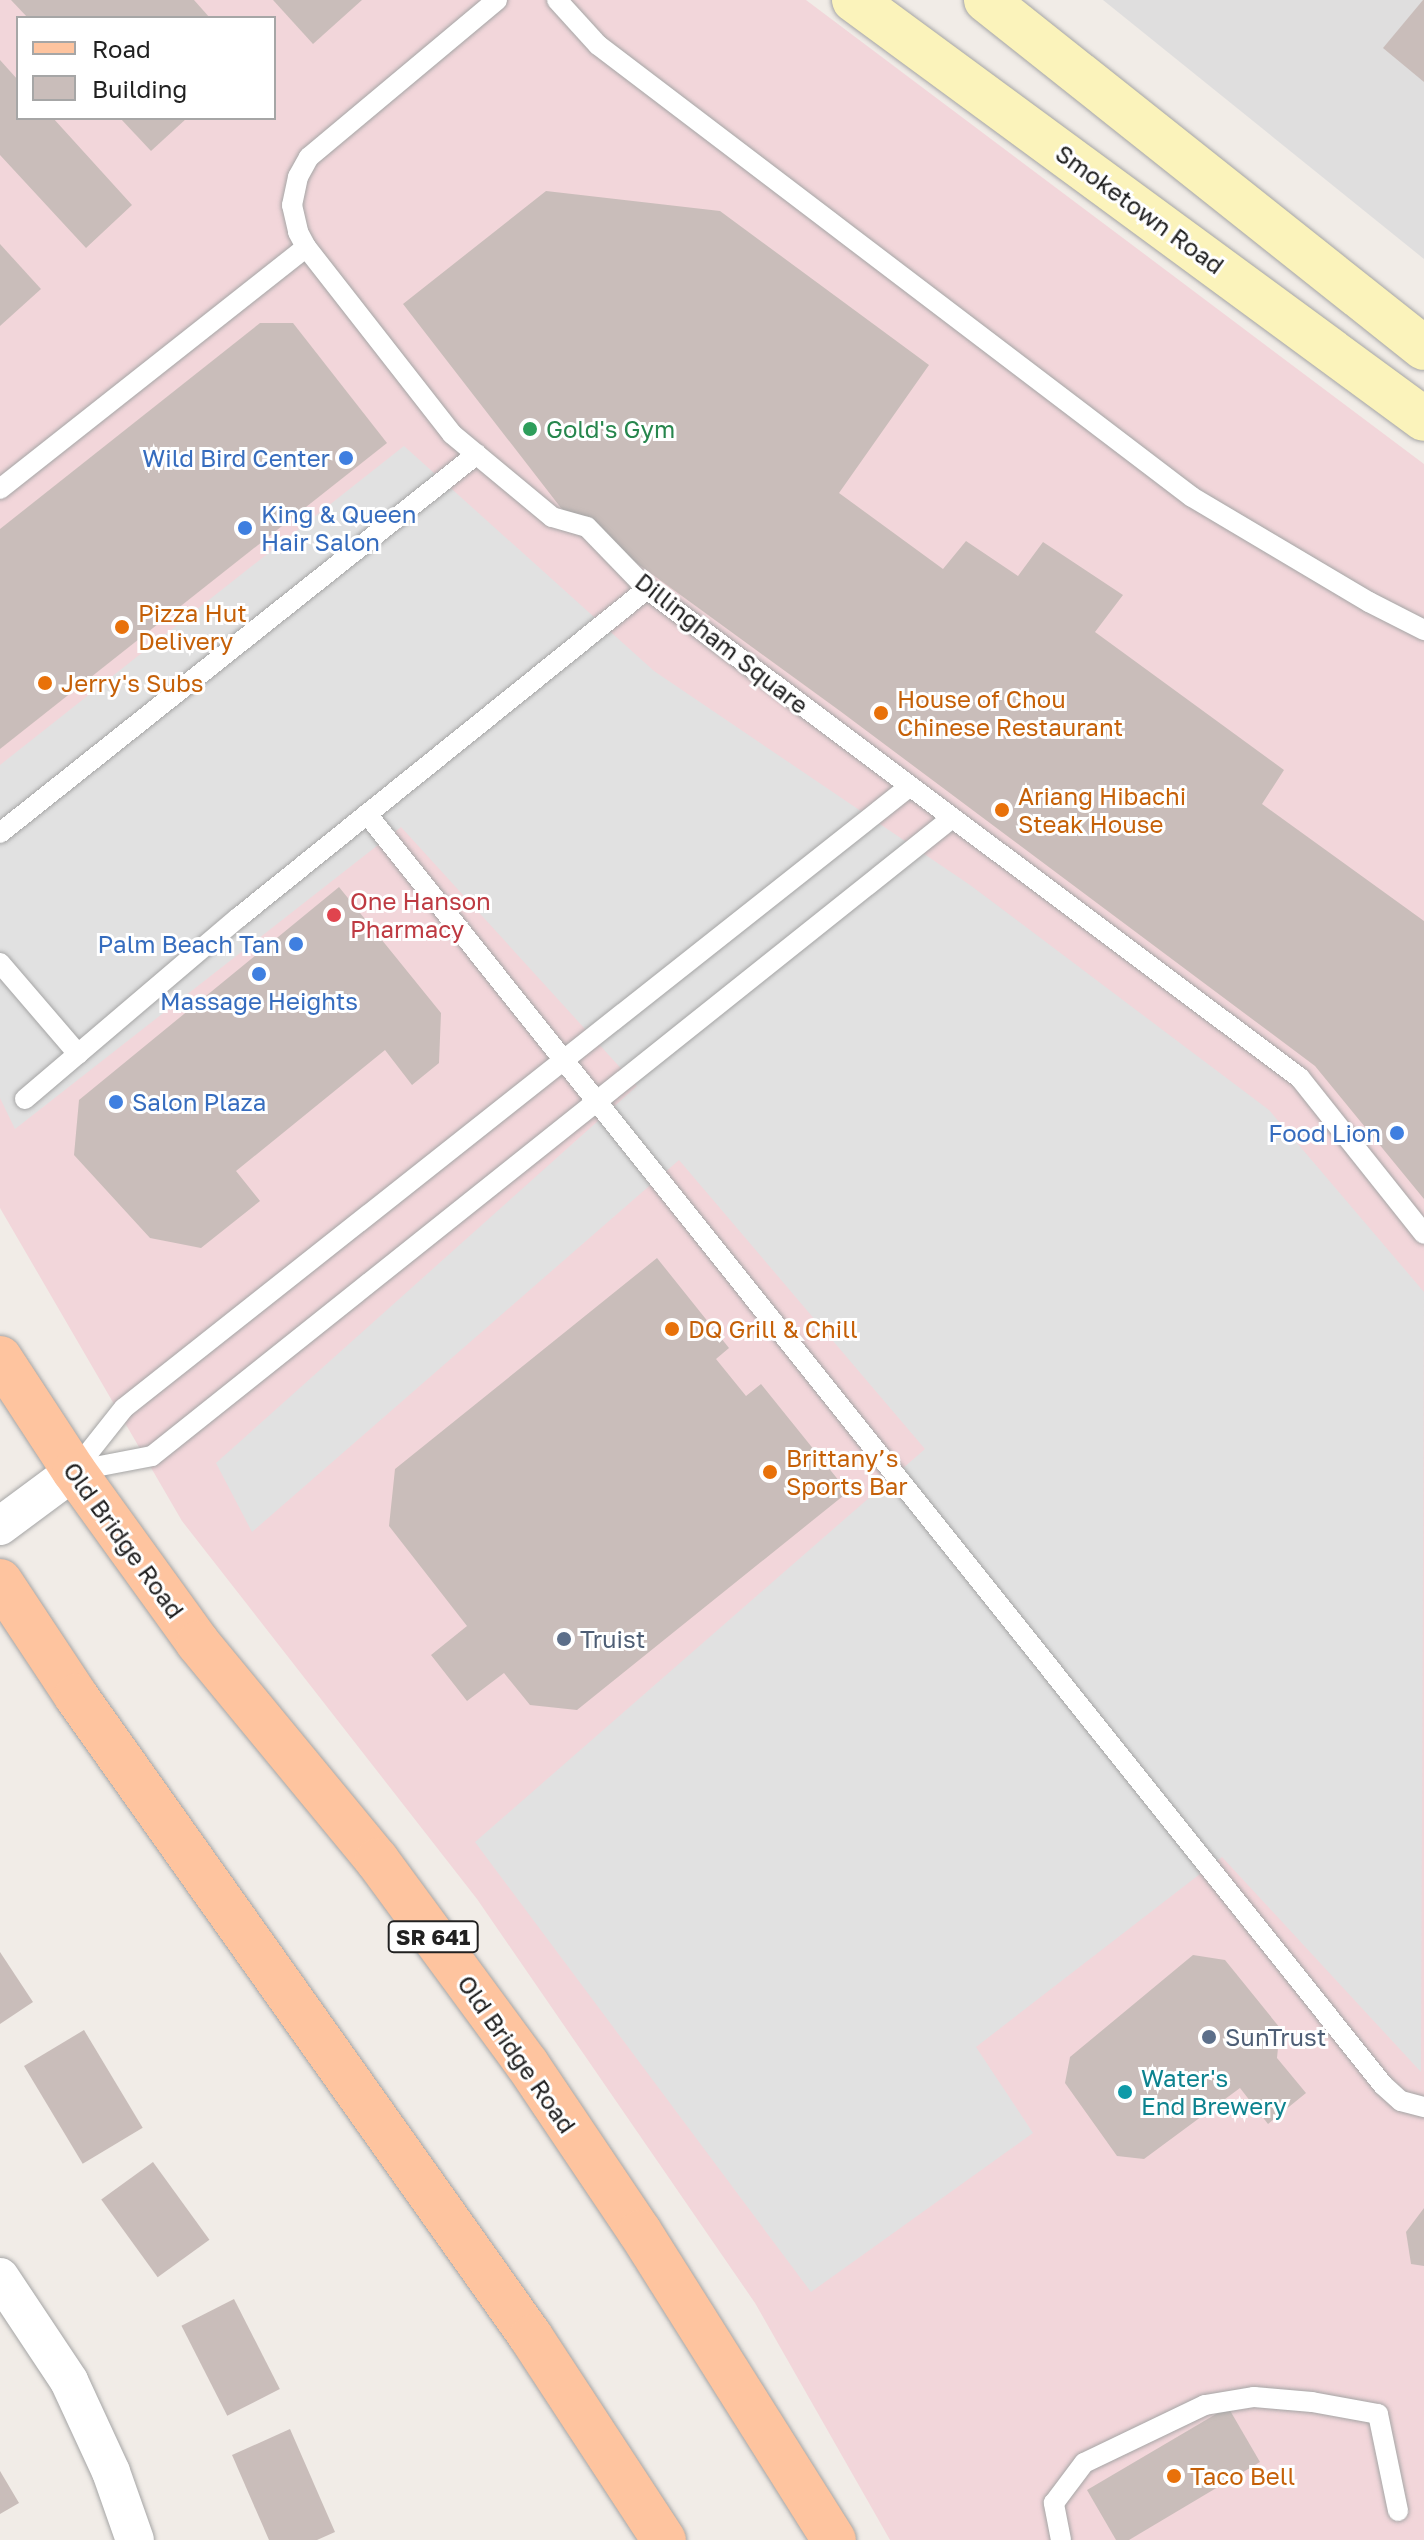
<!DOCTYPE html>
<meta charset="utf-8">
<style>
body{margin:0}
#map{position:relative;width:1424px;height:2540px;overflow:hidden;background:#f1ece7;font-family:"Golos Text",sans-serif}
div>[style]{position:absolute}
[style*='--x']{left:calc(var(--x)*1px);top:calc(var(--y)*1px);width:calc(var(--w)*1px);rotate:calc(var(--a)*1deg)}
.residential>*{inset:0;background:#dfdede}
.commercial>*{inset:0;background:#f2d6da}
.parking>*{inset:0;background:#e1e1e1}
.building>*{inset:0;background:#c9bdba;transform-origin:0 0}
.roads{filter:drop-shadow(0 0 2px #a5a5a5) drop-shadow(0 0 2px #a5a5a5)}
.lane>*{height:20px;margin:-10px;padding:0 10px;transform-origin:10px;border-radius:10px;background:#fff}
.street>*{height:38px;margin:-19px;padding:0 19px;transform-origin:19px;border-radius:19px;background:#fff}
.secondary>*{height:44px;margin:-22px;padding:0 22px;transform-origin:22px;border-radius:22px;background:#fbf3bb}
.primary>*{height:44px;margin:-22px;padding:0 22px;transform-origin:22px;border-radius:22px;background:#fec49f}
.dots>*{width:22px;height:22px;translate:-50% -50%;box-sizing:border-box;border:4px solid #fff;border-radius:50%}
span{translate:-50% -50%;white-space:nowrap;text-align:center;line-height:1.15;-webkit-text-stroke:6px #fff;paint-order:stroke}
.shield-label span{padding:2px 6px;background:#fff;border:2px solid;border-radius:6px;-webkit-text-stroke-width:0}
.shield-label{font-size:22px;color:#212121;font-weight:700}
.street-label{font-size:24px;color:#212121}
.leisure-label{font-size:24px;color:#27864d}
.left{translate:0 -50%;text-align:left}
.shop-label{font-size:24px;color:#366cbe}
.right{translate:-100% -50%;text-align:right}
.food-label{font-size:24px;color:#c56008}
.health-label{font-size:24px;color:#be3a42}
.service-label{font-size:24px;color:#4e5e75}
.culture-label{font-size:24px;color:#0d838f}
.legend{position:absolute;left:16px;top:16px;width:260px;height:104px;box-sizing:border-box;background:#fff;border:2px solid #a6a6a6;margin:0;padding:10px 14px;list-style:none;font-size:24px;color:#212121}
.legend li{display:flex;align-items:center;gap:16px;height:40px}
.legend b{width:40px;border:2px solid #a6a6a6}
</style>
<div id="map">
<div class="residential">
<div style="clip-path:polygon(1103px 0,1424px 0,1424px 259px)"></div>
</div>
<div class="commercial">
<div style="clip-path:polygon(evenodd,0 0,806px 0,1424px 464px,1424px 2540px,890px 2540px,755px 2303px,477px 1899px,182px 1521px,0 1208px,0 0,18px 18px,274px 18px,274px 118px,18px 118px,18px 18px)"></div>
</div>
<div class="parking">
<div style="clip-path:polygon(404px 446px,654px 671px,970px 885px,1269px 1110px,1424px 1292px,1421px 2072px,1222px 1857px,976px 2047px,1033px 2133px,811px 2292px,475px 1842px,925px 1449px,679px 1160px,252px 1532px,216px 1463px,637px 1086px,401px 827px,15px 1129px,0 1098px,0 765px)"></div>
</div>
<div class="building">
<div style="clip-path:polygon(11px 0,194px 0,210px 18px,28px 18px)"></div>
<div style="clip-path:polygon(273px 0,362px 0,313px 44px)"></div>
<div style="clip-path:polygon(1423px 0,1424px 0,1424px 82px,1383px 48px)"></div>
<div style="clip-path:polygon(0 60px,18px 80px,18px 118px,53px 118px,132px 205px,86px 248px,0 155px)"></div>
<div style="clip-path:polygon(120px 118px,187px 118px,151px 151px)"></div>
<div style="clip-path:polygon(546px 191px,720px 211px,929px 365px,839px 493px,943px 569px,966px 541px,1018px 576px,1043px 542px,1123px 595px,1095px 632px,1284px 770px,1262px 804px,1424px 921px,1424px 1199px,1315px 1066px,840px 711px,561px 508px,403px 304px)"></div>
<div style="clip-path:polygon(0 244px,41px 289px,0 326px)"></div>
<div style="clip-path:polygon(260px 323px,293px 323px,387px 443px,0 749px,0 529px)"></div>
<div style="clip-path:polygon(339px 887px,441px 1013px,439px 1063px,412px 1085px,385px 1050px,236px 1171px,260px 1201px,201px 1248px,150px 1238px,74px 1155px,79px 1100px)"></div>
<div style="clip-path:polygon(657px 1258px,729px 1348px,716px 1359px,746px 1396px,761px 1384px,848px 1492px,577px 1710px,530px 1705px,504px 1673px,467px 1701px,431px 1655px,467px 1626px,389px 1526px,395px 1469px)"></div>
<div style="clip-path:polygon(0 1952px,33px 2002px,0 2024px)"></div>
<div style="clip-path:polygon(1193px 1955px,1225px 1960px,1280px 2028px,1277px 2058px,1306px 2093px,1268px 2124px,1240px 2088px,1144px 2159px,1117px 2156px,1065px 2083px,1070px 2057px)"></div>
<div style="left:84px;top:2030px;width:114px;height:70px;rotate:59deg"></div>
<div style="left:153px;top:2162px;width:96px;height:64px;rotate:54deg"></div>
<div style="clip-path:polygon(1424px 2208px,1424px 2266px,1411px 2264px,1406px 2232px)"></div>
<div style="left:234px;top:2299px;width:101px;height:59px;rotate:63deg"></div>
<div style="clip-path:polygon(1228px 2407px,1260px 2462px,1129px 2540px,1116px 2540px,1087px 2490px)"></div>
<div style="clip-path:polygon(290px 2429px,335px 2532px,317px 2540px,269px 2540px,232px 2455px)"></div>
<div style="clip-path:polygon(0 2471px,19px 2503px,0 2514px)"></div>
</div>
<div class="roads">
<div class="lane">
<div style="--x:497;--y:0;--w:245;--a:140.1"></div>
<div style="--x:309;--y:157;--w:23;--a:119"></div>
<div style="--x:298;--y:177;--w:29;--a:102"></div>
<div style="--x:292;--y:205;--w:28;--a:77"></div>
<div style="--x:298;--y:232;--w:17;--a:62"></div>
<div style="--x:306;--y:247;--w:237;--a:52"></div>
<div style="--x:452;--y:434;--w:130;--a:39.7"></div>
<div style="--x:552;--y:517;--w:36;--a:16"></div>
<div style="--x:587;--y:527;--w:86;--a:45.9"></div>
<div style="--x:647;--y:589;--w:816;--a:36.83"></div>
<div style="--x:1300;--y:1078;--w:199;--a:51.5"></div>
<div style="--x:557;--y:0;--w:61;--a:47.7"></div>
<div style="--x:598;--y:45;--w:746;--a:37.27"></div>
<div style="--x:1192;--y:497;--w:206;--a:30.7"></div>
<div style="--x:1369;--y:602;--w:62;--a:27"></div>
<div style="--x:0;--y:489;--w:390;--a:-38.3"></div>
<div style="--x:367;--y:814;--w:1627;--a:51.36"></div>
<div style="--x:1383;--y:2085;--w:24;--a:42"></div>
<div style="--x:1401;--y:2101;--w:24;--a:15"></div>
<div style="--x:0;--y:833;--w:609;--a:-38.47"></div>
<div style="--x:0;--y:963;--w:120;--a:49.4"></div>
<div style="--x:25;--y:1099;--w:280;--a:-40.4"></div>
<div style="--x:238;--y:918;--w:525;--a:-38.81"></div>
<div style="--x:74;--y:1471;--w:79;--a:-10.9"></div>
<div style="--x:152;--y:1456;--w:1023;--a:-38.57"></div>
<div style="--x:74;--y:1471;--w:80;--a:-51.6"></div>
<div style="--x:124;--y:1408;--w:1001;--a:-38.35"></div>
<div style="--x:1061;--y:2540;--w:38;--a:-101"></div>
<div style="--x:1054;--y:2503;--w:50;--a:-53.1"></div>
<div style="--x:1084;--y:2463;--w:134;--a:-25.6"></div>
<div style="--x:1205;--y:2405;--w:50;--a:-9.3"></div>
<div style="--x:1254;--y:2397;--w:58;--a:4.9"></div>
<div style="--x:1312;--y:2402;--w:67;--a:10.3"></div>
<div style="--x:1378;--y:2414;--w:99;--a:78.3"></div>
</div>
<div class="street">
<div style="--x:0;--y:1526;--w:92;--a:-36.6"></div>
<div style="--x:0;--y:2277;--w:125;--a:56.4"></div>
<div style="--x:69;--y:2381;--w:100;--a:65.2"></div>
<div style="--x:111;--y:2472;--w:72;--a:70.6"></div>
</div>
<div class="secondary">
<div style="--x:854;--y:0;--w:707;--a:36.32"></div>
<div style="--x:986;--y:0;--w:559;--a:38.47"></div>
</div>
<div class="primary">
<div style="--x:0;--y:1358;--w:135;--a:56.8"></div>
<div style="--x:74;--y:1471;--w:212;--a:54.2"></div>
<div style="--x:198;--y:1643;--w:281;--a:50.5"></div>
<div style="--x:377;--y:1860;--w:253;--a:53.7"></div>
<div style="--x:527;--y:2064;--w:202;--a:56.1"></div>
<div style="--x:640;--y:2232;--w:364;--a:57.8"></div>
<div style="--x:0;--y:1581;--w:138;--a:56.5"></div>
<div style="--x:76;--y:1696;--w:786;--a:54.63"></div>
<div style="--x:531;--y:2337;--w:243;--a:56.8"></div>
</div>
</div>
<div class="dots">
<div style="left:530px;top:429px;background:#2e9e5b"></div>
<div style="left:346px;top:458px;background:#3f7fe0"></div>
<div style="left:245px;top:528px;background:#3f7fe0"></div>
<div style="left:122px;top:627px;background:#e8710a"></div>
<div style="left:45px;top:683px;background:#e8710a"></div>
<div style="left:881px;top:713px;background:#e8710a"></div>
<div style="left:1002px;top:810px;background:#e8710a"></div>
<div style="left:334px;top:915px;background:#e0444e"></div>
<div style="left:296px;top:944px;background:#3f7fe0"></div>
<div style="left:259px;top:974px;background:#3f7fe0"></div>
<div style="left:116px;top:1102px;background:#3f7fe0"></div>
<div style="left:1397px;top:1133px;background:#3f7fe0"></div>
<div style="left:672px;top:1329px;background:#e8710a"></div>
<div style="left:770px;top:1472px;background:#e8710a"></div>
<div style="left:564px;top:1639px;background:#5c6f8a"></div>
<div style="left:1209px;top:2037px;background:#5c6f8a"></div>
<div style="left:1125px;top:2092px;background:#0f9aa8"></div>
<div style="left:1174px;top:2476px;background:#e8710a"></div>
</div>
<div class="shield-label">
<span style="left:433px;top:1937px">SR 641</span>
</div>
<div class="street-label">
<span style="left:1140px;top:209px;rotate:36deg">Smoketown Road</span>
<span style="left:722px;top:643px;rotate:38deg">Dillingham Square</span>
<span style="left:124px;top:1540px;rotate:54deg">Old Bridge Road</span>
<span style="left:517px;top:2054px;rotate:55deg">Old Bridge Road</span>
</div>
<div class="leisure-label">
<span class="left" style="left:546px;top:429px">Gold's Gym</span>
</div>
<div class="shop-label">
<span class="right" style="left:330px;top:458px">Wild Bird Center</span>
<span class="left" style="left:261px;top:528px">King &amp; Queen<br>Hair Salon</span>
<span class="right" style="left:280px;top:944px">Palm Beach Tan</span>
<span style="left:259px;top:1001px">Massage Heights</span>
<span class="left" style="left:132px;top:1102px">Salon Plaza</span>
<span class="right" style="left:1381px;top:1133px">Food Lion</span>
</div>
<div class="food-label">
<span class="left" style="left:138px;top:627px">Pizza Hut<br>Delivery</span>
<span class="left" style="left:61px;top:683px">Jerry's Subs</span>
<span class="left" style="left:897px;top:713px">House of Chou<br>Chinese Restaurant</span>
<span class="left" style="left:1018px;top:810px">Ariang Hibachi<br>Steak House</span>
<span class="left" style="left:688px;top:1329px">DQ Grill &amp; Chill</span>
<span class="left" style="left:786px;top:1472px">Brittany’s<br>Sports Bar</span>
<span class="left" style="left:1190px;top:2476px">Taco Bell</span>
</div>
<div class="health-label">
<span class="left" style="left:350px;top:915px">One Hanson<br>Pharmacy</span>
</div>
<div class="service-label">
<span class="left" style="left:580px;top:1639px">Truist</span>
<span class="left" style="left:1225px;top:2037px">SunTrust</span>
</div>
<div class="culture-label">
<span class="left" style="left:1141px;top:2092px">Water's<br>End Brewery</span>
</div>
<ul class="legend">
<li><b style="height:10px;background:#fec49f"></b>Road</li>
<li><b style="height:22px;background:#c9bdba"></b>Building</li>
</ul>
</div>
